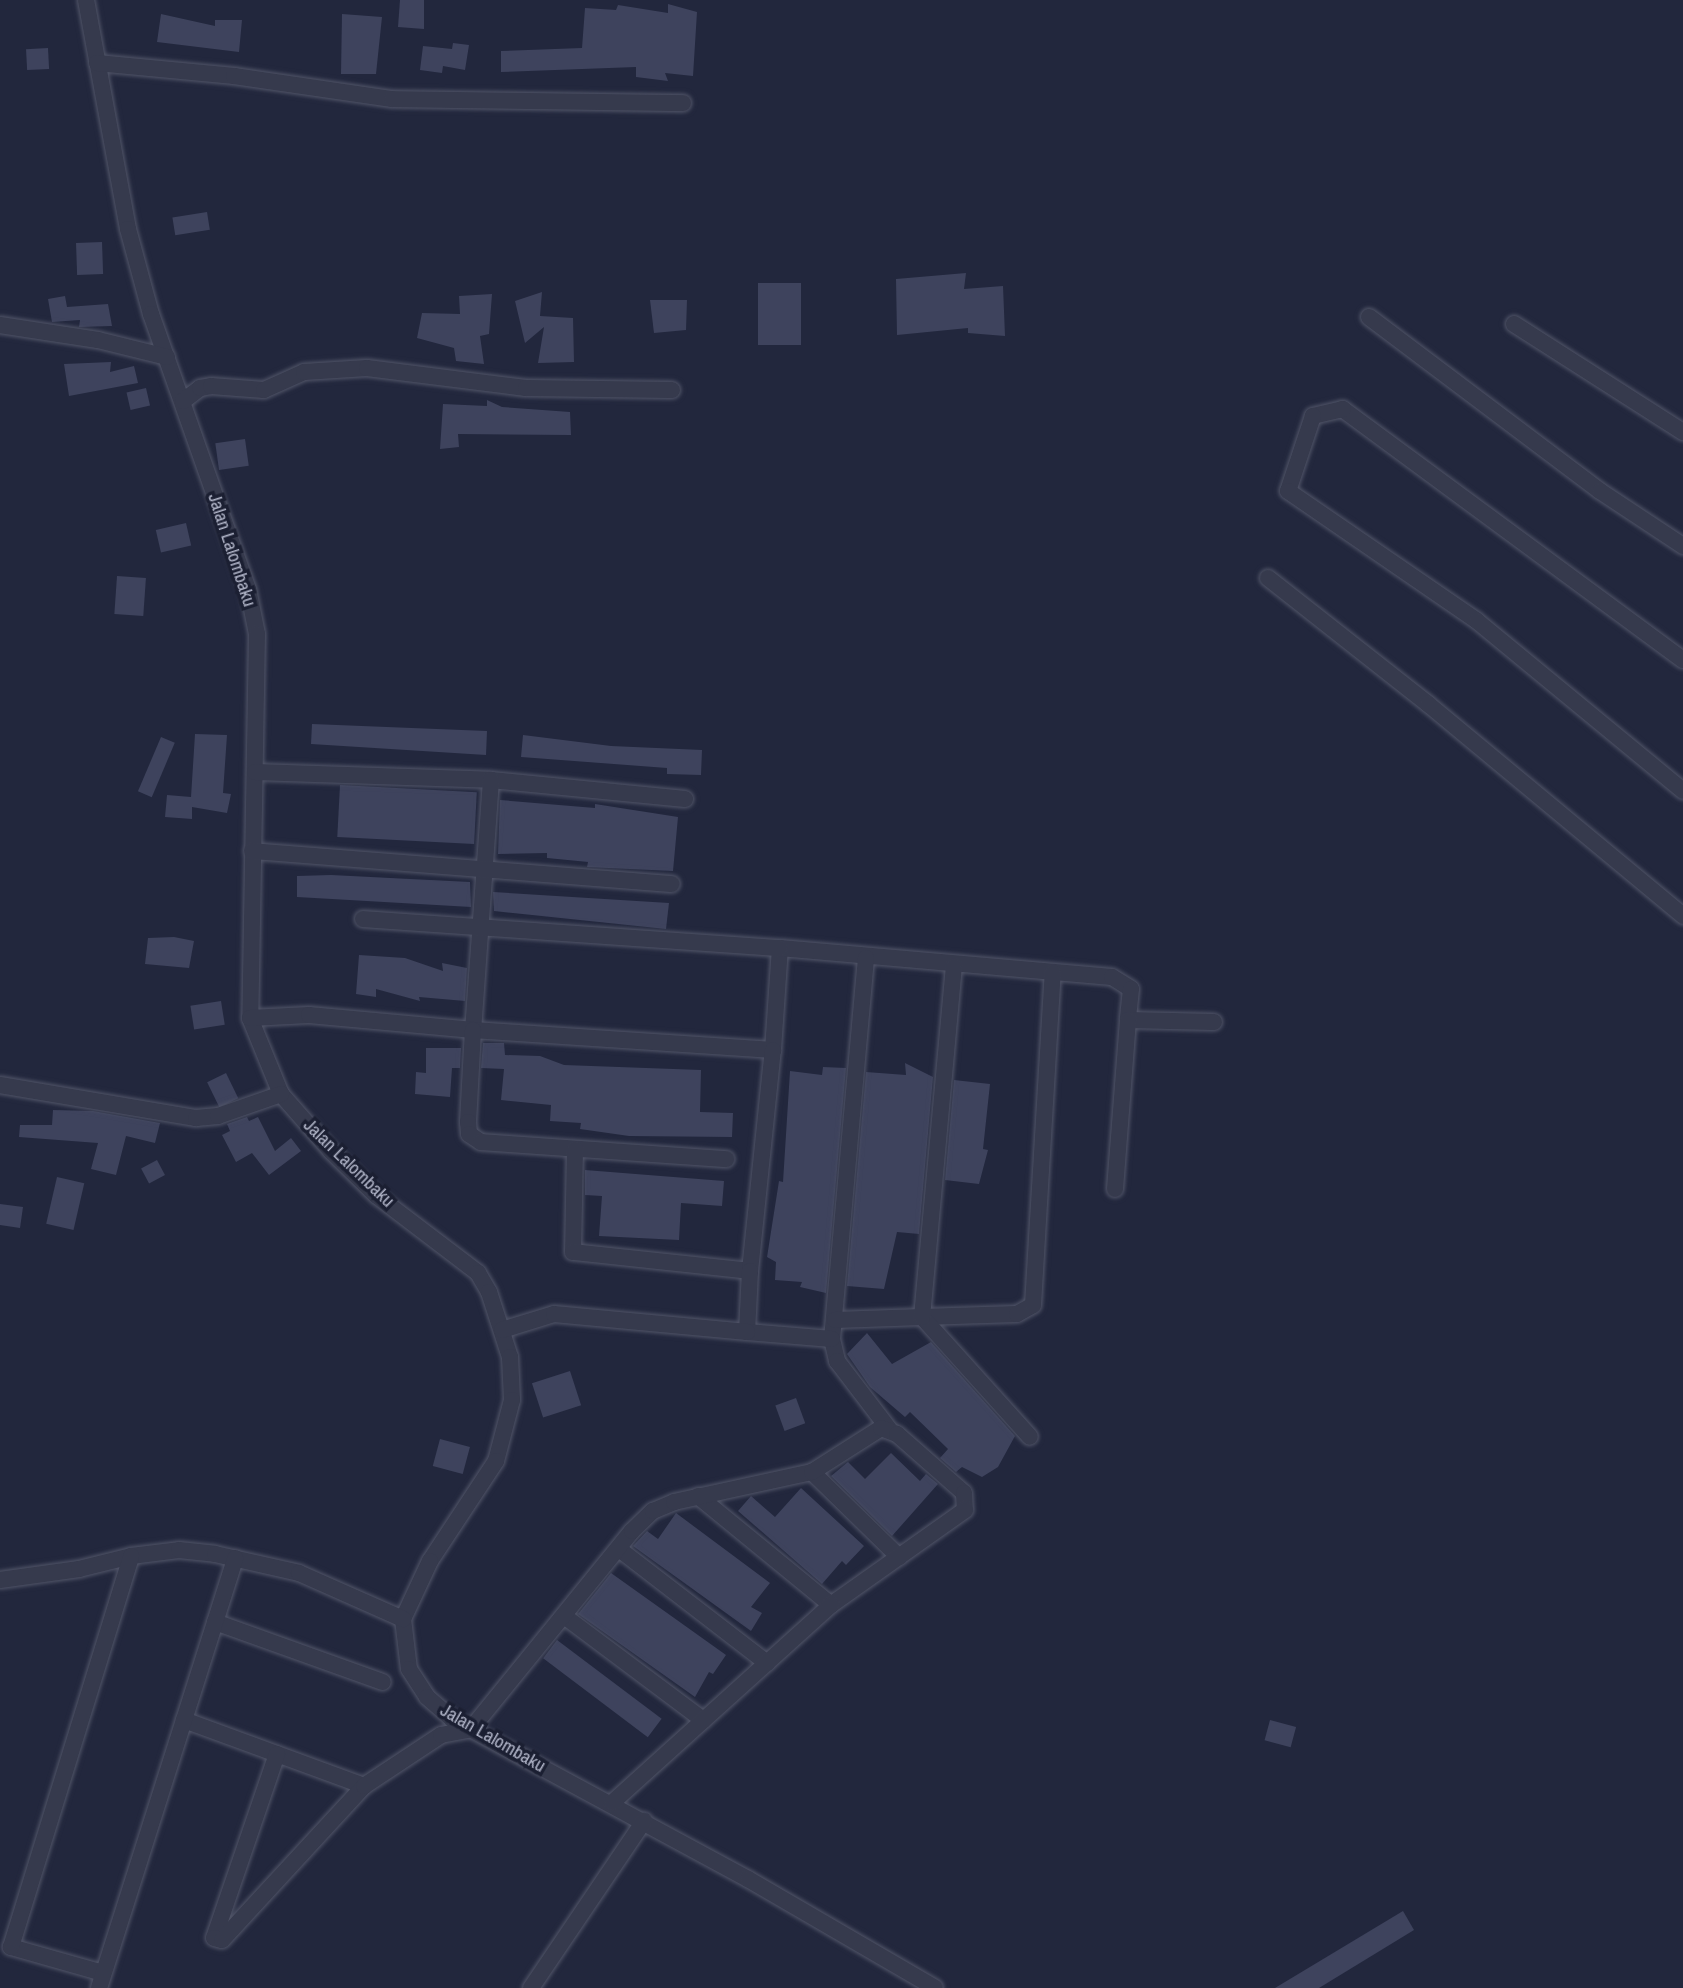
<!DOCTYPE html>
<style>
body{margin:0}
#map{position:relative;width:1683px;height:1988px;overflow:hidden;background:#22273d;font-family:"Archivo Narrow",sans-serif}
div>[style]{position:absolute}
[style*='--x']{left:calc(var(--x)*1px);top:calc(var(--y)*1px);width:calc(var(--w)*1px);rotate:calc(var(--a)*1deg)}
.building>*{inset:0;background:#3e435d;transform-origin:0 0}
.roads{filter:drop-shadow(0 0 2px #515568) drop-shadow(0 0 2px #515568)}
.street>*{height:16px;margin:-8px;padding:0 8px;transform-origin:8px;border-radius:8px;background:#363a4d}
span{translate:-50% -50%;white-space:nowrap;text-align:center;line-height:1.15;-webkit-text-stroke:7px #1b1f32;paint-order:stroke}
.street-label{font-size:19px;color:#b1b5c8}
</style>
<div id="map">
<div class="building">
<div style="clip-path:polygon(400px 0,424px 0,424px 29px,398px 27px)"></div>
<div style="clip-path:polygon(668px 4px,697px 12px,693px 76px,665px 73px,668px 81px,636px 77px,636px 67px,501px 72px,501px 51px,582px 48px,585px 8px,616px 10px,618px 5px,668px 13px)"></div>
<div style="clip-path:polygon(161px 14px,215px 26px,215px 20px,242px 20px,239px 52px,157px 42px)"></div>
<div style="clip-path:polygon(342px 14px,382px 17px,376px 74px,341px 74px)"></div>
<div style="clip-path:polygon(453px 43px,469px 45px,465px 70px,443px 66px,442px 73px,420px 70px,423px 46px,452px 49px)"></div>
<div style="left:48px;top:48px;width:21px;height:22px;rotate:87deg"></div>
<div style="left:207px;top:212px;width:18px;height:35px;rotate:81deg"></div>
<div style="left:102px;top:242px;width:32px;height:26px;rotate:88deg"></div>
<div style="clip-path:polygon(966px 273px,964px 289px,1003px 286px,1005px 336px,968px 333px,968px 328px,897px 335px,896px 279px)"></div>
<div style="left:758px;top:283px;width:43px;height:62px"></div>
<div style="clip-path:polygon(542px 292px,540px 316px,573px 318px,574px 362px,538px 363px,544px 327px,525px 343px,515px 301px)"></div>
<div style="clip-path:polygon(492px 294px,489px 334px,480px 336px,484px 364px,456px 361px,454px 348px,417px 338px,422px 313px,460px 314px,459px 296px)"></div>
<div style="clip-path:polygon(65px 296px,67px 307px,108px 304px,112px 326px,79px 327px,80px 320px,52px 322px,48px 299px)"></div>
<div style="clip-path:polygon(650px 300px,687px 300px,686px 330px,654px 333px)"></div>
<div style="clip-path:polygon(111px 362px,110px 372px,134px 366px,138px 383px,69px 396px,64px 364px)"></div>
<div style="left:146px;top:388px;width:18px;height:20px;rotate:77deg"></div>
<div style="clip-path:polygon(487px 400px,502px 407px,570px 412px,571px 435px,458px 434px,459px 447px,440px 449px,443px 404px,487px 406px)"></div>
<div style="left:245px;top:439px;width:27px;height:30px;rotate:82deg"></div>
<div style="left:186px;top:523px;width:23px;height:31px;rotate:77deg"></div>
<div style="left:117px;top:576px;width:29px;height:38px;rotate:4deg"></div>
<div style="clip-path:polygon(312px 724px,487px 731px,486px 755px,311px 744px)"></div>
<div style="clip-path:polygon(195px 734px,227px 735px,223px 793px,231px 794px,227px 813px,192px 807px,192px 819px,165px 817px,167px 795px,191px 797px)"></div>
<div style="clip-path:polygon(523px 735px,611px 746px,702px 750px,701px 775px,667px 774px,667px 768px,521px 757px)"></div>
<div style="left:161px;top:737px;width:15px;height:59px;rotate:23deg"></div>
<div style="left:340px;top:785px;width:137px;height:52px;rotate:3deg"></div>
<div style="clip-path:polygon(500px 800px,595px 808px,595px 804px,678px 817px,673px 871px,587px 867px,588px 862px,547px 858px,547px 853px,498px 854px)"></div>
<div style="clip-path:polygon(331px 875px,470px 882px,471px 907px,297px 897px,297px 876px)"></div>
<div style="clip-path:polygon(493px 892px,669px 903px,666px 929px,494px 911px)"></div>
<div style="clip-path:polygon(174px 937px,194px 941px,189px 968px,145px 964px,148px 938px)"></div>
<div style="clip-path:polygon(359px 955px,405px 958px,443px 971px,442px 963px,467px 968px,465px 1001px,419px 997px,420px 1001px,376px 989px,376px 997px,356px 994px)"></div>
<div style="left:221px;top:1001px;width:24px;height:31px;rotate:81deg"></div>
<div style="clip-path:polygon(483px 1043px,504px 1043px,505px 1055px,540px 1056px,564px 1065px,701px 1070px,700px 1112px,733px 1113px,732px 1137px,629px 1136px,580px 1129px,581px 1123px,550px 1121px,551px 1105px,501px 1100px,504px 1069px,481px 1068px)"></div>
<div style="clip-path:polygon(426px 1048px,461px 1048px,460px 1068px,452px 1068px,450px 1097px,415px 1094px,416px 1072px,426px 1073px)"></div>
<div style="clip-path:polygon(905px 1063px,933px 1077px,919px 1234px,897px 1232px,884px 1289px,847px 1286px,866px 1072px,906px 1075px)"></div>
<div style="clip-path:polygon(823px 1067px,846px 1068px,826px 1293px,800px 1287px,802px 1282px,775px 1280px,776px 1262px,767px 1257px,779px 1181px,783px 1182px,790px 1071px,822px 1075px)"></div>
<div style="left:226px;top:1073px;width:28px;height:21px;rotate:64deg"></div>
<div style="clip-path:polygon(954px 1080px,990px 1084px,983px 1149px,988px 1150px,979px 1184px,945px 1180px)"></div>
<div style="clip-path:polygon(53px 1110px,93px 1111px,160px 1123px,155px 1143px,126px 1136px,116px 1175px,91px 1169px,98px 1143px,19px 1137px,20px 1125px,52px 1125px)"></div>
<div style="clip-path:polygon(247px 1117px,249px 1121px,258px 1117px,275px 1151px,291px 1138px,301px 1151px,269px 1175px,252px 1153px,236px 1162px,222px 1135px,230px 1131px,227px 1124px)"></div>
<div style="left:157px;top:1160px;width:17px;height:18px;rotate:62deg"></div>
<div style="clip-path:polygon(585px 1170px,724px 1181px,722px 1206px,681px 1203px,679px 1240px,599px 1236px,602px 1196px,585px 1195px)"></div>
<div style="left:57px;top:1177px;width:28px;height:48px;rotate:13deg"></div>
<div style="clip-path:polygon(0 1204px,23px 1207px,20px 1228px,0 1225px)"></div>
<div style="clip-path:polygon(867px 1333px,892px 1364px,931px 1342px,1015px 1436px,998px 1467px,982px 1477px,962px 1467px,956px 1472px,940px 1458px,948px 1449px,910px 1412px,905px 1417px,870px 1387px,847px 1354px)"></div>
<div style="left:570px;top:1371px;width:36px;height:40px;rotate:72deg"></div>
<div style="left:796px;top:1398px;width:27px;height:22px;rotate:70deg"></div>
<div style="left:440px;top:1439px;width:31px;height:28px;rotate:15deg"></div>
<div style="clip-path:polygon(891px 1453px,920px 1481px,926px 1474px,938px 1484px,892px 1536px,831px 1476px,848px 1462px,865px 1479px)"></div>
<div style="clip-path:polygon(801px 1488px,864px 1546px,846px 1565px,842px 1561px,822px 1584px,738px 1511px,751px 1496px,775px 1517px)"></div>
<div style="clip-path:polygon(676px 1513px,770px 1583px,751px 1607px,762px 1613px,751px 1631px,633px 1546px,647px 1531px,658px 1539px)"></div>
<div style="clip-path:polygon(611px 1573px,726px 1655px,713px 1674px,709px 1672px,695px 1697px,578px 1614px)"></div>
<div style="left:557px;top:1640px;width:131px;height:23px;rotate:37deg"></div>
<div style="left:1270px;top:1720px;width:27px;height:21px;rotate:15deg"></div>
<div style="clip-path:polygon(1403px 1911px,1414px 1930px,1319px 1988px,1275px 1988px)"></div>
</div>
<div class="roads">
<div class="street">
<div style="--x:86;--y:0;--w:233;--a:79.6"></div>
<div style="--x:128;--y:229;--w:88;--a:74.9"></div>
<div style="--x:151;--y:314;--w:292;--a:70.6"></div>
<div style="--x:248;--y:589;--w:46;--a:78.7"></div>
<div style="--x:257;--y:634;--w:384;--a:91"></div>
<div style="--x:250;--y:1018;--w:82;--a:67.8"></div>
<div style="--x:281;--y:1094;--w:76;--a:48.7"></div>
<div style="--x:331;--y:1151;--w:64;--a:44.4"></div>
<div style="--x:377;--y:1196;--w:127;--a:37.3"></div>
<div style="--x:478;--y:1273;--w:22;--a:60"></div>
<div style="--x:489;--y:1292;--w:68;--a:72.1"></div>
<div style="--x:510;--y:1357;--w:43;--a:87.3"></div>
<div style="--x:512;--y:1400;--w:63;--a:104.7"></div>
<div style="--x:496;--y:1461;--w:120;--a:123.4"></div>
<div style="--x:430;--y:1561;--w:64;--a:115"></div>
<div style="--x:403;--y:1619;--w:50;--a:83.2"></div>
<div style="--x:409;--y:1669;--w:33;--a:57"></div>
<div style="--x:427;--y:1697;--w:33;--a:41"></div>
<div style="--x:452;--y:1719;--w:336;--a:28.4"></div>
<div style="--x:748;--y:1879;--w:216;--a:30.2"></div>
<div style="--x:97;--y:63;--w:138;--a:5.4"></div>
<div style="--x:234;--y:76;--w:160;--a:8.3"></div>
<div style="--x:392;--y:99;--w:291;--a:0.8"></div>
<div style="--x:1369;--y:317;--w:289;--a:37"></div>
<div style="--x:1600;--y:491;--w:100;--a:33.5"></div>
<div style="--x:1514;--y:324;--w:201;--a:32.6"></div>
<div style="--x:0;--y:325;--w:99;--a:8.7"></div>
<div style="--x:98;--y:340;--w:71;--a:13.8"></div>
<div style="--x:183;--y:401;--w:21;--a:-37"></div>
<div style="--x:200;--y:388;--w:11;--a:-10"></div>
<div style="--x:211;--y:386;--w:53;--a:4.3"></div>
<div style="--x:264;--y:390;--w:44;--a:-24.2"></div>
<div style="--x:304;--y:372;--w:63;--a:-3.6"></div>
<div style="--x:367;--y:368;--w:160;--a:7.2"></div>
<div style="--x:526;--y:388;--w:146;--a:0.8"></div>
<div style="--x:1268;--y:578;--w:204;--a:38.2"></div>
<div style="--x:1428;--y:704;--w:332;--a:39.7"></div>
<div style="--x:1683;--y:660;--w:423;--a:-143.6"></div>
<div style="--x:1343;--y:409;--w:31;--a:167"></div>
<div style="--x:1313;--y:416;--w:79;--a:108.4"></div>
<div style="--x:1288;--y:491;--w:229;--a:34.5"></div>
<div style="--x:1477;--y:621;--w:267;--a:39.5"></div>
<div style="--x:255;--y:772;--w:236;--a:1.9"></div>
<div style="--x:491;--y:780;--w:195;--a:5.6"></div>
<div style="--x:491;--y:780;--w:251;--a:94.1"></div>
<div style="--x:473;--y:1030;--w:301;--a:3.8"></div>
<div style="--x:773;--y:1050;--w:102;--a:-86.1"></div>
<div style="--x:780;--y:948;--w:333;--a:5"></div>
<div style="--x:1112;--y:977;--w:22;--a:32"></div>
<div style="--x:1131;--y:989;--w:31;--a:96"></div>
<div style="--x:1128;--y:1020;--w:86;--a:1.3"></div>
<div style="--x:252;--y:851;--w:421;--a:4.5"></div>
<div style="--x:363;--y:919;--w:418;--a:4"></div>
<div style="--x:866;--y:958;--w:383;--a:95.1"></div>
<div style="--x:832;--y:1339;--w:23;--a:77"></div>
<div style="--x:837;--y:1361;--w:86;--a:52.6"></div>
<div style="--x:250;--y:1018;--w:59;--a:-2.9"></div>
<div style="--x:309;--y:1015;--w:165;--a:5.2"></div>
<div style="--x:473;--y:1030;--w:92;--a:93.1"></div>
<div style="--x:468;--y:1122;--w:12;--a:85"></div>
<div style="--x:469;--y:1134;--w:14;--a:34"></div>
<div style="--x:481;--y:1142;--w:246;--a:4"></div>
<div style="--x:0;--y:1085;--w:199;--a:9.6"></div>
<div style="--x:196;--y:1118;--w:22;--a:-5"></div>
<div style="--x:218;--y:1116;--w:67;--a:-19.2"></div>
<div style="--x:575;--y:1149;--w:103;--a:91.1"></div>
<div style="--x:573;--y:1252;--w:178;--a:6.1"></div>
<div style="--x:750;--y:1271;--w:222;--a:-84.1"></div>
<div style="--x:1115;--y:1189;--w:169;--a:-85.6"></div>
<div style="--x:750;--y:1271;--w:61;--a:92.8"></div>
<div style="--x:747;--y:1332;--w:85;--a:4.7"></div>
<div style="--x:922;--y:1317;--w:95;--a:-1.8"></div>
<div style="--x:1017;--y:1314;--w:18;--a:-29"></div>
<div style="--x:1033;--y:1305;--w:333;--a:-86.6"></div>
<div style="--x:922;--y:1317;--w:161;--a:48"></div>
<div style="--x:835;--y:1320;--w:87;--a:-2"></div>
<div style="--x:922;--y:1317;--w:352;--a:-84.8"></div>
<div style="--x:502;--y:1330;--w:54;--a:-17.1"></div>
<div style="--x:554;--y:1314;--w:194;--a:5.3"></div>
<div style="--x:812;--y:1472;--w:122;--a:44.3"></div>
<div style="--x:698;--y:1496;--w:172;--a:39.3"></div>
<div style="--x:619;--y:1549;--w:187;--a:37.6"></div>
<div style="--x:0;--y:1580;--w:80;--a:-7.9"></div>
<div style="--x:79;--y:1569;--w:54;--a:-14"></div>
<div style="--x:131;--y:1556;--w:48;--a:-7.1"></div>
<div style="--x:179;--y:1550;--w:36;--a:6"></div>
<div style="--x:215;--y:1554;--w:86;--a:12.7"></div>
<div style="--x:299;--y:1573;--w:114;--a:23.9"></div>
<div style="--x:564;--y:1616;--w:174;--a:36.8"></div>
<div style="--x:215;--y:1622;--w:178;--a:19.7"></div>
<div style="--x:184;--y:1720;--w:192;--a:20.1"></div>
<div style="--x:277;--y:1754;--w:194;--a:108.9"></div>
<div style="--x:214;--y:1938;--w:8;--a:14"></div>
<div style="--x:222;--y:1940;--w:209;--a:-47.3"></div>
<div style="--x:364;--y:1786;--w:92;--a:-33.5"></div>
<div style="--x:441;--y:1735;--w:31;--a:-11"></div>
<div style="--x:471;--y:1729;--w:255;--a:-50.9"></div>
<div style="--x:632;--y:1531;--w:29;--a:-44"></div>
<div style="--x:653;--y:1511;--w:23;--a:-23"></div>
<div style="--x:674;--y:1502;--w:141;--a:-12.3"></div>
<div style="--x:812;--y:1472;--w:82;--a:-32.5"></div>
<div style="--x:881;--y:1428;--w:17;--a:21"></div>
<div style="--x:897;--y:1434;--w:89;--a:41.4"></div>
<div style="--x:964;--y:1493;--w:17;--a:87"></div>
<div style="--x:965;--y:1510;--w:164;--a:144.7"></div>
<div style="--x:831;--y:1605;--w:295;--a:137.9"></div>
<div style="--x:103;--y:1973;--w:96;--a:-164.2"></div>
<div style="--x:11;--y:1947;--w:409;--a:-72.9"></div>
<div style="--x:99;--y:1988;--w:451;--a:-72.4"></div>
<div style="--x:531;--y:1988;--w:202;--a:-55.9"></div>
</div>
</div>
<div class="street-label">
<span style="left:232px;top:550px;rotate:72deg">Jalan Lalombaku</span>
<span style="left:349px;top:1163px;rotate:44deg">Jalan Lalombaku</span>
<span style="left:493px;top:1738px;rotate:30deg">Jalan Lalombaku</span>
</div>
</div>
